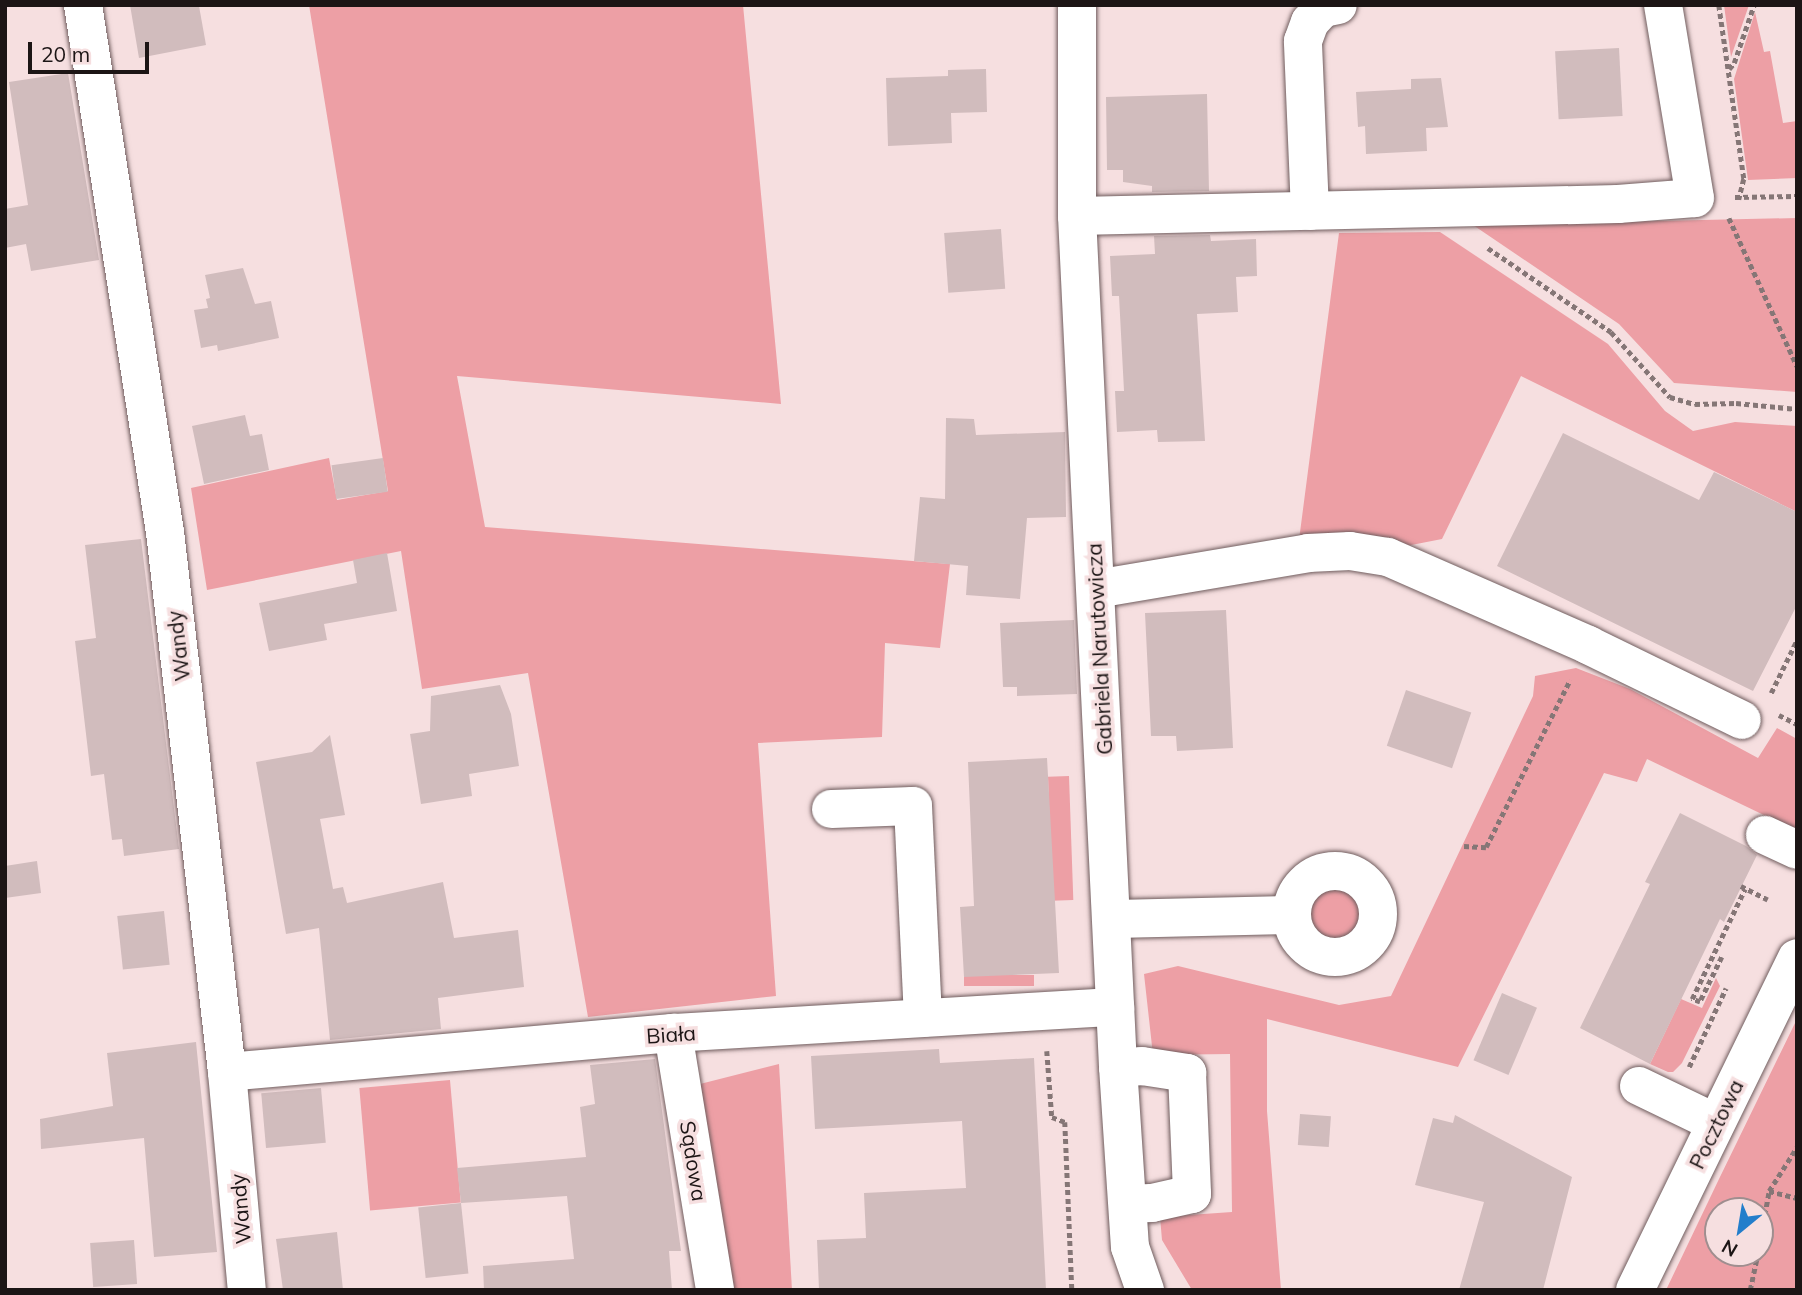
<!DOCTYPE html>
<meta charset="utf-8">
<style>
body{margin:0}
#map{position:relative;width:1802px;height:1295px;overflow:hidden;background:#f6dfe0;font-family:Mulish,sans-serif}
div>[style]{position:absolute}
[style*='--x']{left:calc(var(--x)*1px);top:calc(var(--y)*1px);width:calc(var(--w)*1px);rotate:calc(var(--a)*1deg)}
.green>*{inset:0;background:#ed9fa5;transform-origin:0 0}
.round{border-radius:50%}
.building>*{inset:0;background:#d1bcbd;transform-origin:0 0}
.path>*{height:4.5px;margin-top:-2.25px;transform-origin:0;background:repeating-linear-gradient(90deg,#857676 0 5px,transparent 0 8.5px)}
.roads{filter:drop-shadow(0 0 2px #705d5e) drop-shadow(0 0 2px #705d5e)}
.minor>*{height:38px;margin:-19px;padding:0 19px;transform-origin:19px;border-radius:19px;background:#fff}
.minor>.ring{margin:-19px;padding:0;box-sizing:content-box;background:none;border:38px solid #fff;border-radius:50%}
span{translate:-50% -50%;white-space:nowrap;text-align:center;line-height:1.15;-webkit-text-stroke:7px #f6dfe0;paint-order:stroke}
.street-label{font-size:21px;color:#1c1515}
.frame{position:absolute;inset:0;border:7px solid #1c1515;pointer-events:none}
.north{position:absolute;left:1704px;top:1197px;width:70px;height:70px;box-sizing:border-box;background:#f6dfe0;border:2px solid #9f8e8f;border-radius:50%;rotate:210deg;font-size:19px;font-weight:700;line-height:28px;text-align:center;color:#1c1515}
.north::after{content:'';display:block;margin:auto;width:24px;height:32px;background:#237ecb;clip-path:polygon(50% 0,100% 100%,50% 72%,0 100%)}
.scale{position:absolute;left:28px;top:42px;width:121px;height:32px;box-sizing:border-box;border:4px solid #1c1515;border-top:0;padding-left:9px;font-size:21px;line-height:24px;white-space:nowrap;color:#1c1515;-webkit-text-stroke:5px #f6dfe0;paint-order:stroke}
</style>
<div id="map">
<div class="green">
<div style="clip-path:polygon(309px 5px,743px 5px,781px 404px,457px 376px,485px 527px,950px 564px,940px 648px,885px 643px,882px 737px,758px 743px,776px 996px,588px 1017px,528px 673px,422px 689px,401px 551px,207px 590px,191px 488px,329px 458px,337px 500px,388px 491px)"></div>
<div style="clip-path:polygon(1724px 5px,1749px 5px,1731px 57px)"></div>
<div style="clip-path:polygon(1755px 12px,1764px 52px,1770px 51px,1783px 123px,1797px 121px,1797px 178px,1748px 180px,1734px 79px)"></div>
<div style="clip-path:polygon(1797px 218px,1797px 392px,1674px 383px,1619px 324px,1473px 225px)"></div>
<div style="clip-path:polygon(1440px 232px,1608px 344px,1665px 411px,1693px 431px,1735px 422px,1797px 426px,1797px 512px,1521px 376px,1442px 539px,1396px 548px,1299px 540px,1339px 233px)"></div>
<div style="clip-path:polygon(1576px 668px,1630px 689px,1758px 758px,1777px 728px,1797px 739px,1795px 830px,1647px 759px,1637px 782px,1604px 773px,1458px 1067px,1267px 1019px,1267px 1111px,1281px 1290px,1192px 1290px,1162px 1240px,1160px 1217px,1232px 1212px,1230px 1054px,1153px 1055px,1144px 974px,1178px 966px,1339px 1005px,1391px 996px,1533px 696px,1535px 676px)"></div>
<div style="left:1069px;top:776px;width:124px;height:21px;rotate:88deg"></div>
<div class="round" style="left:1309px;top:889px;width:52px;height:52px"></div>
<div style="left:1034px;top:975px;width:11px;height:70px;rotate:90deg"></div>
<div style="clip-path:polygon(1716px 978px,1720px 986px,1682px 1063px,1673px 1072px,1668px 1072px,1650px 1064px,1681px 999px,1702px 1008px)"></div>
<div style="clip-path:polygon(evenodd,1797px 1019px,1797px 1290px,1666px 1290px,1719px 1179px,1797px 1019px,1718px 1211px,1760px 1211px,1760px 1253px,1718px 1253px,1718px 1211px)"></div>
<div style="clip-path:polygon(779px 1064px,792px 1290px,733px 1290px,700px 1084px)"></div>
<div style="left:450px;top:1080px;width:123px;height:91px;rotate:85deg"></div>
</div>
<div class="building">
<div style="clip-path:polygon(130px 5px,199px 6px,206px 45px,139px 58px)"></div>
<div style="left:1619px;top:48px;width:68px;height:64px;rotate:87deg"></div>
<div style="clip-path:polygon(986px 69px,987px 112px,951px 113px,952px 143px,888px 146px,886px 78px,948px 76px,948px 70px)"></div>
<div style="clip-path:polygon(68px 73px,99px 260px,31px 271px,26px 244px,5px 248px,5px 209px,28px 205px,9px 82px)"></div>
<div style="clip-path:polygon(1441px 78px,1448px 127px,1426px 128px,1427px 151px,1366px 154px,1365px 126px,1358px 127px,1356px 92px,1411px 89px,1411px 79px)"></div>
<div style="clip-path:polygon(1207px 94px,1209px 191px,1152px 192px,1152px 186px,1123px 182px,1123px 170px,1107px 170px,1106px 97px)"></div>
<div style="left:1001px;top:229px;width:60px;height:57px;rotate:86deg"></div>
<div style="clip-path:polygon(1210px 235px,1211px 241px,1256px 239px,1257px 276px,1236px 277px,1238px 312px,1197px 314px,1205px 441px,1158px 442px,1157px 430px,1117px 432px,1115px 391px,1124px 391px,1119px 296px,1112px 296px,1110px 256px,1155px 254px,1154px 236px)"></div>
<div style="clip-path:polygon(243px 268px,255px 304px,271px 301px,279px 338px,218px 351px,217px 345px,201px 348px,194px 310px,208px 308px,206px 299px,210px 298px,205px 275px)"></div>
<div style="clip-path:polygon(245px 415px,250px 436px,262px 434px,269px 470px,204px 484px,192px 426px)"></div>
<div style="clip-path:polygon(946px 418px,974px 419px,976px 435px,1065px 432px,1066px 517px,1027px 518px,1020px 599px,966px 595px,968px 566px,914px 561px,920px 497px,945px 499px)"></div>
<div style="clip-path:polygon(1563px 433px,1699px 500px,1714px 472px,1797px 512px,1797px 605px,1753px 691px,1497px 566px)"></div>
<div style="left:383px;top:458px;width:34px;height:52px;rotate:82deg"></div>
<div style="clip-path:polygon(141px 539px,179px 849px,124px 856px,122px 839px,112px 840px,104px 774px,91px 776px,75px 641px,96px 638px,85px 545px)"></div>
<div style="clip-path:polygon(387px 553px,397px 611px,324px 624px,327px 640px,269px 651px,259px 603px,357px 583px,353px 560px)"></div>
<div style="clip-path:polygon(1226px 610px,1233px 748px,1177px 751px,1176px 736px,1151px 736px,1145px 613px)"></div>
<div style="clip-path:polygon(1074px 620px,1077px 694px,1017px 696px,1017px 687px,1003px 687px,1000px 623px)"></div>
<div style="clip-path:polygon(500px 685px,511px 714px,519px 766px,469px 774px,472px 796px,421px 804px,410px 734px,430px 731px,431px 696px)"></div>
<div style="left:1406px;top:690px;width:69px;height:59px;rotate:19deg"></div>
<div style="clip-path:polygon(330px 735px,345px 815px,320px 819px,333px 889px,343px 887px,347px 903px,443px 882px,454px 938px,518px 930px,524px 987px,438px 998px,441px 1029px,330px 1040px,319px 928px,286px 934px,256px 762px,312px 752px)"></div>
<div style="clip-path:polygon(1047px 758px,1059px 973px,964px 977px,960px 907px,974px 906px,968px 762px)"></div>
<div style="clip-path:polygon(1680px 813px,1746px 846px,1757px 855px,1724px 922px,1720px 919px,1650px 1064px,1580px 1028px,1650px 884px,1645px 882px)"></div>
<div style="clip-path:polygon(37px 861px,41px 893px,5px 898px,5px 866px)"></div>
<div style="left:164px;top:911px;width:54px;height:47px;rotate:84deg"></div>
<div style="left:1502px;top:993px;width:38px;height:73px;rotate:23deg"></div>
<div style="clip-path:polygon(196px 1042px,217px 1252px,154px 1257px,144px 1138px,41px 1149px,40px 1119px,113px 1106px,107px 1053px)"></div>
<div style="clip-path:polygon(939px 1049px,940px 1063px,1034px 1058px,1046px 1290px,819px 1290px,817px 1240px,866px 1238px,864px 1193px,966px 1188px,962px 1121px,815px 1129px,811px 1056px)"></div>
<div style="clip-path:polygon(655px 1059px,681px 1251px,669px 1251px,672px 1290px,484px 1290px,483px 1266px,574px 1259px,567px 1196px,461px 1203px,457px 1168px,586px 1157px,580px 1107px,595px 1104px,590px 1065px)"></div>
<div style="left:321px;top:1088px;width:55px;height:60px;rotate:85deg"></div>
<div style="left:1300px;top:1114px;width:31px;height:31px;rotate:4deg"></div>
<div style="clip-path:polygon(1455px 1115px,1572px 1177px,1543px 1290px,1459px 1290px,1484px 1202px,1415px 1185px,1433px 1118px,1453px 1123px)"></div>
<div style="left:461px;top:1203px;width:71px;height:43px;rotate:84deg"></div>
<div style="clip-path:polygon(337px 1232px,343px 1290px,283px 1290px,276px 1239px)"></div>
<div style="left:134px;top:1240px;width:44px;height:44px;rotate:86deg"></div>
</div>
<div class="path">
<div style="--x:1719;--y:5;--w:176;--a:81.8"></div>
<div style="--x:1744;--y:179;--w:21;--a:104"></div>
<div style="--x:1729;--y:69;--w:8;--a:-50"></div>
<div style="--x:1734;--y:63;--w:61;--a:-71"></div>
<div style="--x:1735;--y:197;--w:62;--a:-0.9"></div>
<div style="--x:1729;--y:218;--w:163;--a:65.3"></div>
<div style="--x:1488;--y:248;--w:149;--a:34.3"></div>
<div style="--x:1611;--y:332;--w:88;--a:47.8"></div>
<div style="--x:1670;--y:397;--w:26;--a:16"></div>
<div style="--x:1695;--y:404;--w:41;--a:-1.4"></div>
<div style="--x:1736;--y:403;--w:61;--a:5.6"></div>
<div style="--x:1771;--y:693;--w:59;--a:-63.9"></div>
<div style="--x:1779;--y:715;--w:20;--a:27"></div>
<div style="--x:1464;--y:846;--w:22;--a:3"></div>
<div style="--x:1486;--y:847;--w:187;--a:-63.3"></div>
<div style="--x:1741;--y:886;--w:30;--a:27"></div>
<div style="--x:1722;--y:957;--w:50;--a:116.1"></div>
<div style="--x:1700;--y:1002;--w:9;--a:-159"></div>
<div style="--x:1692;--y:999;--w:122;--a:-64.3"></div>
<div style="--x:1047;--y:1051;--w:66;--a:85.7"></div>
<div style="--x:1052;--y:1117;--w:14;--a:21"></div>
<div style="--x:1065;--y:1122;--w:168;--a:87.6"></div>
<div style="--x:1689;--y:1067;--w:87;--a:-64.9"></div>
<div style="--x:1769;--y:1191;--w:29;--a:14"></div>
<div style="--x:1760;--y:1240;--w:50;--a:-79.6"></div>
<div style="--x:1769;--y:1191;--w:52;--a:-57.5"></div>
<div style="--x:1750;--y:1290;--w:38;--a:-78"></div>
</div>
<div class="roads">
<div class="minor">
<div style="--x:83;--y:5;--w:533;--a:81.16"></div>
<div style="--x:165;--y:532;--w:544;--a:83.45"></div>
<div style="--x:227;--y:1072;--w:219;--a:84.8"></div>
<div style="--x:1077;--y:5;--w:211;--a:90"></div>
<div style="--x:1077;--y:216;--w:852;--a:87.24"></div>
<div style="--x:1118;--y:1067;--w:180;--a:86.2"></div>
<div style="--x:1130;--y:1247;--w:46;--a:70.8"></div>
<div style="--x:1310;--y:211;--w:170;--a:-92.4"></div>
<div style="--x:1303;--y:41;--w:20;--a:-70"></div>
<div style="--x:1310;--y:22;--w:19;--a:-47"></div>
<div style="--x:1323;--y:8;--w:15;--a:-11"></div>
<div style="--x:1077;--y:216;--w:541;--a:-1.27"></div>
<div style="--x:1618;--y:204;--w:77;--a:-4.5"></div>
<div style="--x:1695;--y:198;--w:196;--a:-99.4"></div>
<div style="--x:1096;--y:589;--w:215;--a:-9.6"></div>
<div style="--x:1308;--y:553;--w:42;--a:-2.7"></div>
<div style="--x:1350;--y:551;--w:38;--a:9"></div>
<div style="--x:1388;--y:557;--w:219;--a:23.7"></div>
<div style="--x:1588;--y:645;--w:171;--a:26"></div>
<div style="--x:831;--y:809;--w:82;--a:-2.1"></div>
<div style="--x:913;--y:806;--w:212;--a:87.3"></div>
<div style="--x:1765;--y:835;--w:35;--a:25"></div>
<div class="ring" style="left:1292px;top:871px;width:48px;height:48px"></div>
<div style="--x:1112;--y:919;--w:179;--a:-1.3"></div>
<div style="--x:673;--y:1033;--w:260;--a:80.7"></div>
<div style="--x:1118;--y:1067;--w:24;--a:-2"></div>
<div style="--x:1142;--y:1066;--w:46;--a:8.8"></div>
<div style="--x:1187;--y:1073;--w:121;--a:87.6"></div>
<div style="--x:1192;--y:1194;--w:41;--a:167.3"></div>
<div style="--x:1152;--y:1203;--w:24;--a:178"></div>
<div style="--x:227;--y:1072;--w:448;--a:-5"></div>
<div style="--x:673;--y:1033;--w:443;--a:-3.4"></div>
<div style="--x:1639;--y:1086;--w:85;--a:25.7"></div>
<div style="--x:1635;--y:1290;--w:369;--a:-64"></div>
</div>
</div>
<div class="street-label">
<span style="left:178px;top:646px;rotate:-97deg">Wandy</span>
<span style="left:1099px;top:649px;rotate:-93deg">Gabriela Narutowicza</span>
<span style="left:671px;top:1034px;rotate:-4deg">Biała</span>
<span style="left:1716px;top:1124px;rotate:-64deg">Pocztowa</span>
<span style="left:694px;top:1161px;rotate:81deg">Sądowa</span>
<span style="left:240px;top:1209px;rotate:-95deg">Wandy</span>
</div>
<div class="frame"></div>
<div class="north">N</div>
<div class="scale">20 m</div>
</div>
